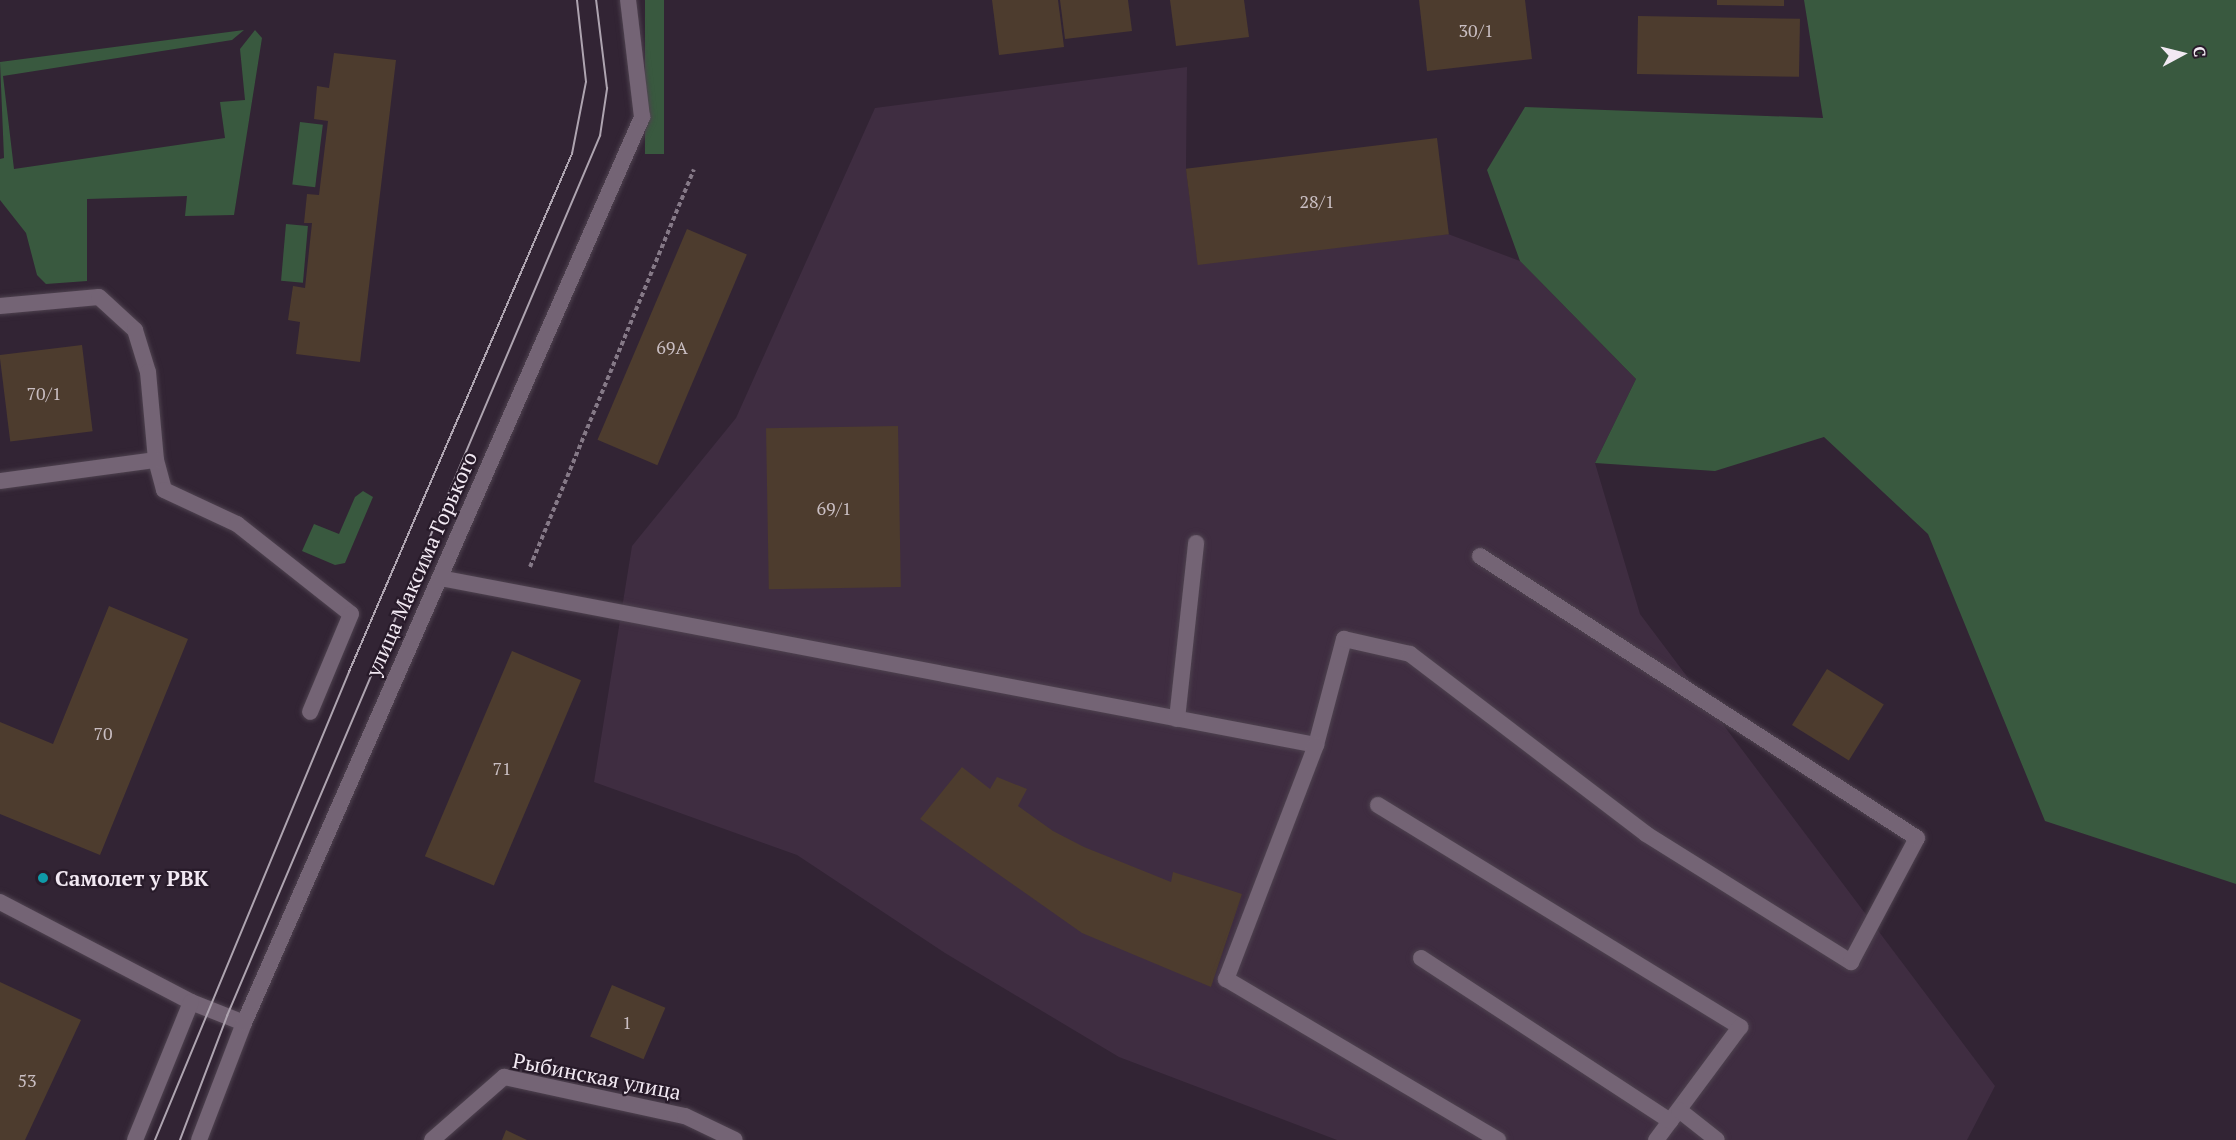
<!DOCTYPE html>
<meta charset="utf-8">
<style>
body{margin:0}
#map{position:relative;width:2236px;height:1140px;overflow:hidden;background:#322434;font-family:"PT Serif",serif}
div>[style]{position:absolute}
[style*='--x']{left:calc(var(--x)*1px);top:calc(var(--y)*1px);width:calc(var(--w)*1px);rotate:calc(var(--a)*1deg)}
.built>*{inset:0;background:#3f2d41}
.green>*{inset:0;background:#39593f;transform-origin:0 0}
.building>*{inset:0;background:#4d3c2e;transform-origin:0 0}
.path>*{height:4px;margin-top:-2px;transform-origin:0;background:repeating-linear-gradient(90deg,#857987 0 4.5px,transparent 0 7.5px)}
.roads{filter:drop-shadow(0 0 2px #4e424f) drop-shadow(0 0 2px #4e424f)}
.service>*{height:16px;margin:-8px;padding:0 8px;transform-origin:8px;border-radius:8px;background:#746475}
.tertiary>*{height:16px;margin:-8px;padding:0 8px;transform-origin:8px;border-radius:8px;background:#746475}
.tram>*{height:1.5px;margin:-0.75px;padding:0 0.75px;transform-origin:0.75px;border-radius:0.75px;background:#aea4b0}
.dots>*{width:16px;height:16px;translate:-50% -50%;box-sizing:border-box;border:3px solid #281b2a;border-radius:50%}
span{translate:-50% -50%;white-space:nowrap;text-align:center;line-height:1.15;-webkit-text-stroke:4.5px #281b2a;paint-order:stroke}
.number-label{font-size:18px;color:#c9bec2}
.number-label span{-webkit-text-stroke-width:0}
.street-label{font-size:21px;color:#f2e9f3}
.poi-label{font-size:21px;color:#f2e9f3;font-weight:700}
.left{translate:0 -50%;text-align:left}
.north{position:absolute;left:2152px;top:24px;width:60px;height:60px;-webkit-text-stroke:4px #281b2a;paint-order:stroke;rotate:83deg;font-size:16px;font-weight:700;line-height:24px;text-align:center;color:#f2e9f3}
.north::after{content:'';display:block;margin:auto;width:21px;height:27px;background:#f2e9f3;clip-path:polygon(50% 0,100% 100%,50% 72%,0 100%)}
</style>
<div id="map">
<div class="built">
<div style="clip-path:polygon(1187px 67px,1186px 168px,1198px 264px,1448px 234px,1520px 261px,1636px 379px,1595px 463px,1640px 614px,1995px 1086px,1967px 1140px,1337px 1140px,1119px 1057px,945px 953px,797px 855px,594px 782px,632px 546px,736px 418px,875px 108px)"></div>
</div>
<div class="green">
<div style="left:645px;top:0;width:19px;height:154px"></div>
<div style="clip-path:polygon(1804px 0,2236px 0,2236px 884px,2045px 821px,1928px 534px,1824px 437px,1715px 471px,1595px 463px,1636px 379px,1520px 261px,1487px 170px,1525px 107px,1823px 118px)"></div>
<div style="clip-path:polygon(244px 30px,232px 40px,3px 76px,14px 169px,225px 138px,220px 102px,245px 100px,240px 49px,255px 30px,262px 38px,234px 215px,185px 216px,187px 196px,87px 199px,87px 281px,46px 284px,37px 275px,26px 233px,0 200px,0 159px,4px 158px,0 62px)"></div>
<div style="left:300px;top:122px;width:23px;height:63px;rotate:7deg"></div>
<div style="left:286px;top:224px;width:22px;height:57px;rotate:5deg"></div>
<div style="clip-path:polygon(363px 491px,373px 497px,345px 563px,335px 565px,302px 551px,314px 524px,339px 534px,355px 497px)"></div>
</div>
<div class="building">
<div style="clip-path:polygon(992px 0,1058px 0,1064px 47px,999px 55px)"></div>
<div style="clip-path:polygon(1060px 0,1128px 0,1132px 31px,1065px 39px)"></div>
<div style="clip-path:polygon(1170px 0,1244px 0,1249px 37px,1176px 46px)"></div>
<div style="clip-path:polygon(1419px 0,1525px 0,1532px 59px,1427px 71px)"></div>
<div style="clip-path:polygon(1717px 0,1784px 0,1784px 6px,1717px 5px)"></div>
<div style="left:1638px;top:16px;width:162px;height:58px;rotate:1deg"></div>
<div style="clip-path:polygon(334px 53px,396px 60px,360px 362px,296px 354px,300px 322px,288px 320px,293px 286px,305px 288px,312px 223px,304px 223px,307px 194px,319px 195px,328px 121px,314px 119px,317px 86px,329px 88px)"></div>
<div style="left:1437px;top:138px;width:97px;height:253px;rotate:83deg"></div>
<div style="left:687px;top:229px;width:65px;height:229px;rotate:23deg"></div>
<div style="left:82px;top:345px;width:87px;height:83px;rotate:83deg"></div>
<div style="left:898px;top:426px;width:161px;height:132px;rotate:89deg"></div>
<div style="clip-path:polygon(109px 606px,188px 639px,100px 855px,0 814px,0 722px,53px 744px)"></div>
<div style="left:512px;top:651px;width:75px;height:223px;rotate:23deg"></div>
<div style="left:1827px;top:669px;width:67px;height:66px;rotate:32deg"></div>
<div style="clip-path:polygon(962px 767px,990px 789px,997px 777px,1027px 789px,1018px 806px,1053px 831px,1084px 847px,1171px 882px,1173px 872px,1242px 894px,1211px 987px,1082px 933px,920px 819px)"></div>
<div style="clip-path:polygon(0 982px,81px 1020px,25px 1140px,0 1140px)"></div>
<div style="left:612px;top:985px;width:58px;height:56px;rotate:23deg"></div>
<div style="clip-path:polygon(506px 1130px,527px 1140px,502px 1140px)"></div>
</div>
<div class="path">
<div style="--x:530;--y:567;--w:430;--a:-67.6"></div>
</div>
<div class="roads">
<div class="service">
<div style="--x:0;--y:306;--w:99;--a:-5.2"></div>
<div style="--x:99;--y:297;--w:49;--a:42.5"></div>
<div style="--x:135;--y:330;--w:44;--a:72.8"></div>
<div style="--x:148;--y:372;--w:88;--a:84.8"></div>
<div style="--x:156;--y:460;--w:31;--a:75"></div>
<div style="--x:164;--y:490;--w:81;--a:25"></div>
<div style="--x:237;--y:524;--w:145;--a:38.3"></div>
<div style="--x:351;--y:614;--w:106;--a:112.7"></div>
<div style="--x:0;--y:481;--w:157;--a:-7.7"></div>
<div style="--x:440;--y:578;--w:892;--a:10.79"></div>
<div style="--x:1316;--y:745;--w:110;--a:-75.2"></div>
<div style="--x:1344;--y:639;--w:68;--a:12.8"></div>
<div style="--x:1410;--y:654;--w:297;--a:37.3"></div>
<div style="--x:1646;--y:834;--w:242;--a:32"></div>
<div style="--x:1851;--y:962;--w:140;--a:-62"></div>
<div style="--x:1917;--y:838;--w:520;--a:-147.17"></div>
<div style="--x:1177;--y:719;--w:177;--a:-83.8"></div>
<div style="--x:1316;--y:745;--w:251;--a:111"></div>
<div style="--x:1226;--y:979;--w:316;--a:30.6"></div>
<div style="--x:1378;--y:805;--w:425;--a:31.5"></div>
<div style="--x:1740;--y:1027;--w:141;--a:126.6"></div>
<div style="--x:0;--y:902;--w:216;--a:27.6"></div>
<div style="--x:191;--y:1002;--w:57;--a:21.6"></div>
<div style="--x:1421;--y:958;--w:298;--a:33.2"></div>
<div style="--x:1679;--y:1110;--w:48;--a:38.3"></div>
<div style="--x:135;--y:1140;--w:149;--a:-67.9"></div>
<div style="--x:432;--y:1140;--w:96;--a:-41.2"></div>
<div style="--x:504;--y:1077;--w:185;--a:12.2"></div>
<div style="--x:685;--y:1116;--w:55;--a:25.6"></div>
</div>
<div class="tertiary">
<div style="--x:199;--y:1140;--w:125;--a:-69"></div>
<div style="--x:244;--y:1023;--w:990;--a:-66.28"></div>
<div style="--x:642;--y:117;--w:118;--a:-96.8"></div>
</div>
</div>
<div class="tram">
<div style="--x:155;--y:1140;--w:507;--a:-67.48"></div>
<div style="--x:349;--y:672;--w:564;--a:-66.71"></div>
<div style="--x:572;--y:154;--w:73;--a:-79"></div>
<div style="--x:586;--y:82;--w:82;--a:-96.3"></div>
<div style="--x:180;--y:1140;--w:133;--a:-69.2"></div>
<div style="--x:227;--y:1016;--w:956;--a:-67.03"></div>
<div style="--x:600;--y:136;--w:48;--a:-81.5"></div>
<div style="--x:607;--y:89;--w:90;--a:-97"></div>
</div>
<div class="dots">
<div style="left:43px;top:878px;background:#0f9aa8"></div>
</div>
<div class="number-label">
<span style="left:1476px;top:30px">30/1</span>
<span style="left:1317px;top:201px">28/1</span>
<span style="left:672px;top:347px">69А</span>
<span style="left:44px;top:393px">70/1</span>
<span style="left:834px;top:508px">69/1</span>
<span style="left:103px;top:733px">70</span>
<span style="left:502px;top:768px">71</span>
<span style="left:627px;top:1022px">1</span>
<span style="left:27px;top:1080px">53</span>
</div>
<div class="street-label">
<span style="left:421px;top:564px;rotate:-66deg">улица Максима Горького</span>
<span style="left:597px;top:1076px;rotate:11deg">Рыбинская улица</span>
</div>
<div class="poi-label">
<span class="left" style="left:55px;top:878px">Самолет у РВК</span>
</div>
<div class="north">С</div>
</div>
